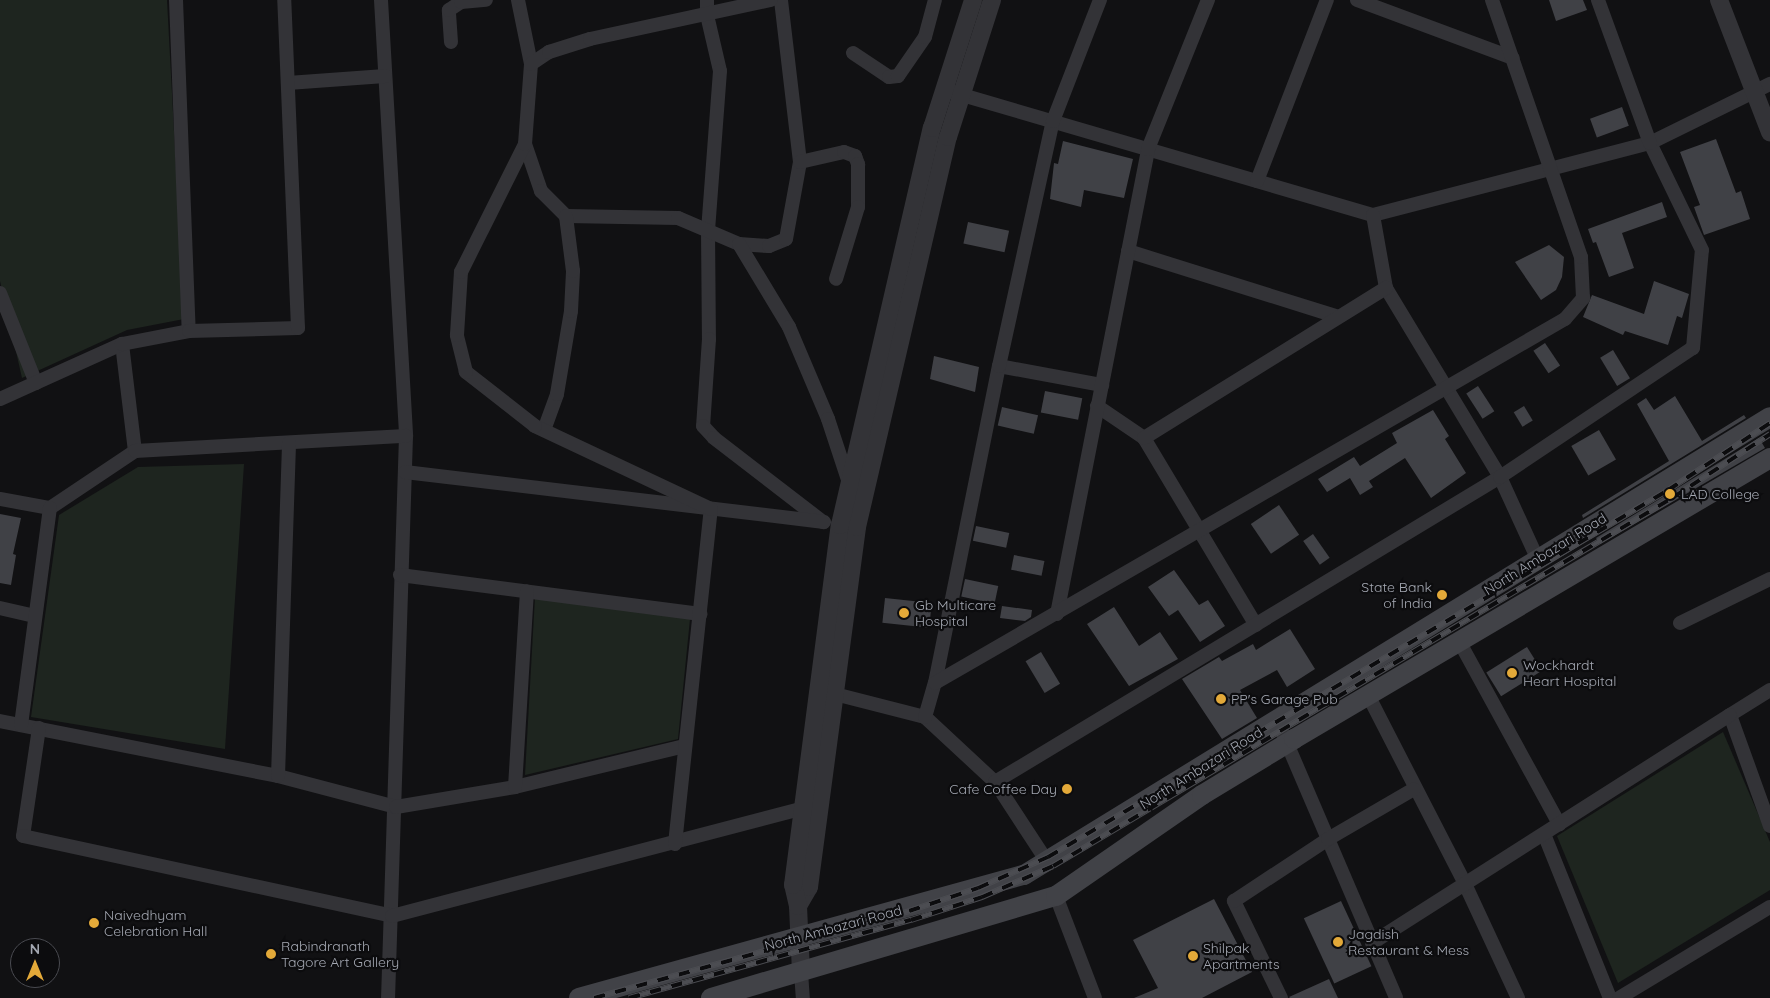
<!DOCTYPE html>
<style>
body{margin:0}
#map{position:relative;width:1770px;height:998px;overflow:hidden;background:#111113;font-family:Quicksand,sans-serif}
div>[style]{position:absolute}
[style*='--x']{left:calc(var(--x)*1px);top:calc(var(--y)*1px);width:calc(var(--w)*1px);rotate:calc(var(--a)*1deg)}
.green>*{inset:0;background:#1e251f}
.building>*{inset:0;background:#404146;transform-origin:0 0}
.minor>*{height:14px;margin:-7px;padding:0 7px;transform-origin:7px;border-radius:7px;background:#333337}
.tertiary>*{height:18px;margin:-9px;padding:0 9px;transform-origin:9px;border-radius:9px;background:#333337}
.secondary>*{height:20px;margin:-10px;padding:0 10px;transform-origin:10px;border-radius:10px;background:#414247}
.rail>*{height:5.5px;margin-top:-2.75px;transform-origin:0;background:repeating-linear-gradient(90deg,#0c0c0e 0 11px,#4c4d52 0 22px);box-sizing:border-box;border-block:1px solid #4c4d52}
.dots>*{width:14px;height:14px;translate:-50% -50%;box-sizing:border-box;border:2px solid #0c0c0e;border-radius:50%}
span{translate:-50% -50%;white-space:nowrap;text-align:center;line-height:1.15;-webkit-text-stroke:4.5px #0c0c0e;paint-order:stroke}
.poi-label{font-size:14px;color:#a4a8b2}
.left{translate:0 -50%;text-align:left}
.right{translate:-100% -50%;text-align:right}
.street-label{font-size:14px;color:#a4a8b2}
.north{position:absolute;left:10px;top:938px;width:50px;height:50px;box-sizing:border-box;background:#0c0c0e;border:1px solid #494a50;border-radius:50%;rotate:0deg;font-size:14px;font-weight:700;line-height:20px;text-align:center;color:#a4a8b2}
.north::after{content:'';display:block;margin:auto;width:18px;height:22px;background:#e3a939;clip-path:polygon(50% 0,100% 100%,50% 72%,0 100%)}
</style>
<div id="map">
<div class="green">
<div style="clip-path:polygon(0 0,167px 0,184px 319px,127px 330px,22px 378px,0 281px)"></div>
<div style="clip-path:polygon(244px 464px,225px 749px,31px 717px,59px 515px,138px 467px)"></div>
<div style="clip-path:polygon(535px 597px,690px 619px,678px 739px,525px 775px)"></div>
<div style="clip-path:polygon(1723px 732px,1770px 842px,1770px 890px,1618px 983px,1557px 836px)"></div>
</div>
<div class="building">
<div style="clip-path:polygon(1549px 0,1583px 0,1587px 10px,1556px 21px)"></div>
<div style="left:1622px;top:107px;width:20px;height:34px;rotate:70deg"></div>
<div style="clip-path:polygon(1716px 139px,1736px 193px,1741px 191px,1750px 219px,1704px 235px,1694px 207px,1700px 205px,1680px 152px)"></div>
<div style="clip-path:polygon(1063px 141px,1133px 159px,1124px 198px,1084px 190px,1081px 207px,1050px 199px,1054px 163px,1058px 164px)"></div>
<div style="clip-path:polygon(1662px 202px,1667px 217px,1622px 233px,1634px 268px,1609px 277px,1596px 242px,1593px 243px,1588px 229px)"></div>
<div style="left:968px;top:222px;width:42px;height:22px;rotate:12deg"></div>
<div style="clip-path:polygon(1549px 245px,1564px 257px,1562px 277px,1556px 290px,1541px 300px,1515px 262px)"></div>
<div style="clip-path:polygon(1654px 281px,1689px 294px,1682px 318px,1677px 316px,1668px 345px,1625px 331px,1623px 335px,1583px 317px,1592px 295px,1644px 314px)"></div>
<div style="left:1545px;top:343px;width:27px;height:14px;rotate:56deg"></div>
<div style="left:1613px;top:350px;width:33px;height:15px;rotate:59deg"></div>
<div style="clip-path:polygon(934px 356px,979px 367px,975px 392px,930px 379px)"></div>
<div style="left:1478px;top:386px;width:30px;height:14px;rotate:57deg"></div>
<div style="left:1045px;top:391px;width:38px;height:22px;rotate:11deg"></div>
<div style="clip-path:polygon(1675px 396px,1702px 441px,1744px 415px,1746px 418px,1583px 518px,1582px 515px,1669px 461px,1637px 404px,1646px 398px,1654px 410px)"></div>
<div style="left:1524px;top:406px;width:17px;height:12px;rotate:59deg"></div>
<div style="left:1002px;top:407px;width:37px;height:19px;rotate:13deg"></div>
<div style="clip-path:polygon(1433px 410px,1449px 436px,1445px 439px,1466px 473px,1431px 498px,1405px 458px,1369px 481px,1373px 487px,1360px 495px,1350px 478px,1327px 492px,1318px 479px,1354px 457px,1360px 466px,1397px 443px,1392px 433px)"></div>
<div style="left:1599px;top:430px;width:34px;height:32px;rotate:60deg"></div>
<div style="clip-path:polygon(1759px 438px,1765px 448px,1600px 544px,1596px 538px)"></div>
<div style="left:1279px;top:505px;width:36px;height:34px;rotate:56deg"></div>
<div style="clip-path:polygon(0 514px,21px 518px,13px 554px,16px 555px,11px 585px,0 583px)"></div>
<div style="left:976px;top:526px;width:34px;height:15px;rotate:12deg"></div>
<div style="left:1313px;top:534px;width:29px;height:12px;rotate:55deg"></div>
<div style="left:1014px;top:555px;width:31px;height:15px;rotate:11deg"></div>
<div style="clip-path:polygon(1174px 570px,1199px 605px,1208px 600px,1225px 626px,1200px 642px,1178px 610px,1169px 616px,1148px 587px)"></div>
<div style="left:965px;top:579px;width:34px;height:18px;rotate:12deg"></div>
<div style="left:885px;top:598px;width:47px;height:25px;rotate:6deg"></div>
<div style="clip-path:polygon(1002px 606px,1032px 610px,1031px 617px,1025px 621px,1000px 618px)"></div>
<div style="clip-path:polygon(1114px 607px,1139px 646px,1160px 632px,1178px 659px,1129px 686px,1087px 624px)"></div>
<div style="clip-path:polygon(1290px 629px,1315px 669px,1287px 687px,1277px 670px,1240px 690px,1257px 718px,1222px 739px,1182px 679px,1219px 657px,1222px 661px,1253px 644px,1256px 650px)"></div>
<div style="left:1527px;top:647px;width:28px;height:48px;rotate:58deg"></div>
<div style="left:1041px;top:652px;width:37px;height:18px;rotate:59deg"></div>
<div style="clip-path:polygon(1214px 899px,1252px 972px,1202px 998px,1134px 998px,1158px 988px,1133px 940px)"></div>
<div style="left:1341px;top:901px;width:72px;height:41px;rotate:65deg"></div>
<div style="clip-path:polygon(1329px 979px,1338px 998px,1290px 998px,1289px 997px)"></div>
</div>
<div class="minor">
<div style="--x:176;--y:0;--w:331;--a:87.8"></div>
<div style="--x:381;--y:0;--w:437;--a:86.7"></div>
<div style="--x:406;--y:436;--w:562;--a:91.83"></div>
<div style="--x:518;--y:0;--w:65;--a:78.5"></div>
<div style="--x:707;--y:0;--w:15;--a:90"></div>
<div style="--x:707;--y:15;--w:57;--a:76.9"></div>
<div style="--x:720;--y:71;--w:160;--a:94.3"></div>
<div style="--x:708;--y:231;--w:108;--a:89.5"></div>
<div style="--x:709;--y:339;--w:87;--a:93.9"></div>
<div style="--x:703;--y:426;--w:16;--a:47"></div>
<div style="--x:714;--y:438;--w:138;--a:37.6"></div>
<div style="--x:1357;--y:0;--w:166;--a:20.4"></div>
<div style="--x:451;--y:42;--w:32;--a:-94"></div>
<div style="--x:449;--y:10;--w:14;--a:-34"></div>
<div style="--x:461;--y:2;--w:25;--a:-5"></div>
<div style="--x:853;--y:53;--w:43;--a:33.7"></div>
<div style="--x:889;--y:77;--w:9;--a:-6"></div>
<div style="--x:898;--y:76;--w:47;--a:-55.3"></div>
<div style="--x:925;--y:37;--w:38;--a:-75"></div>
<div style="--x:288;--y:83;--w:97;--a:-4.1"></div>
<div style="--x:952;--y:92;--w:439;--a:16.3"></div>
<div style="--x:1373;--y:215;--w:286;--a:-14.6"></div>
<div style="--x:1650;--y:143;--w:134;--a:-26.2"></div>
<div style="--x:525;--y:144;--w:50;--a:71.2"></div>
<div style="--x:541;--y:191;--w:35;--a:45"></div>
<div style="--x:566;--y:216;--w:112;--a:1"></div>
<div style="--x:678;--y:218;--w:66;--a:23.1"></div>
<div style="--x:739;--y:244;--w:30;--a:4"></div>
<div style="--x:769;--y:246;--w:18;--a:-22"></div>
<div style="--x:786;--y:239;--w:78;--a:-79.7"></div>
<div style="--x:800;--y:162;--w:163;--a:-96.7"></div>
<div style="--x:800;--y:162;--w:45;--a:-12.8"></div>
<div style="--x:844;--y:152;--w:12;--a:20"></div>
<div style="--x:855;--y:156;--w:9;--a:69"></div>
<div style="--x:858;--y:164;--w:43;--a:90"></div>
<div style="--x:858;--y:207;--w:75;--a:107"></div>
<div style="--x:1257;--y:181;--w:194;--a:-68.9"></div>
<div style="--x:1373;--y:215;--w:74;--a:79.9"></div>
<div style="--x:1386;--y:288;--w:221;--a:58.9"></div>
<div style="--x:1500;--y:477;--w:89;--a:65.4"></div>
<div style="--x:739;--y:244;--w:97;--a:58.9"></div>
<div style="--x:789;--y:327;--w:100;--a:67"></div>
<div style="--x:828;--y:419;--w:64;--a:71.8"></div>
<div style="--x:1128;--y:251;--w:220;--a:17.4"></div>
<div style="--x:0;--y:293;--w:97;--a:68.2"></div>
<div style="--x:122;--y:344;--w:108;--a:83.1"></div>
<div style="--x:999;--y:366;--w:105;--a:10.5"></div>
<div style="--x:0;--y:399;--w:134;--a:-24.3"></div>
<div style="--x:122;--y:344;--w:68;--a:-11"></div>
<div style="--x:189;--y:331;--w:109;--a:-1.6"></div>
<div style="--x:298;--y:328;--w:328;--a:-92.4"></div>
<div style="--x:1097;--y:406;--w:57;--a:34.2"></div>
<div style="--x:1144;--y:438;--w:218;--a:59.1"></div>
<div style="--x:544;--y:430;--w:38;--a:-70"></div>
<div style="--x:557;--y:394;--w:84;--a:-80.4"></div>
<div style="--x:571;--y:311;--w:40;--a:-87.1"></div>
<div style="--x:573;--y:271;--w:55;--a:-97.3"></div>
<div style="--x:1144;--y:438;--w:285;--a:-31.8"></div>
<div style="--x:405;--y:472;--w:422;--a:6.8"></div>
<div style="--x:0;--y:499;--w:51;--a:10.2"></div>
<div style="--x:50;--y:508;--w:102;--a:-33.8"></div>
<div style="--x:135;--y:451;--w:271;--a:-3.2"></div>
<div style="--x:400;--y:575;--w:303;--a:7.4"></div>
<div style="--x:0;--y:608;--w:35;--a:13"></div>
<div style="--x:1057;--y:614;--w:474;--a:-78.9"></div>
<div style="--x:1148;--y:149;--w:161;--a:-68.1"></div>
<div style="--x:1680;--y:623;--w:100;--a:-26.1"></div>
<div style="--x:1459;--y:641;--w:209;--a:61.3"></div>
<div style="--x:935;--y:683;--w:323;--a:-78.6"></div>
<div style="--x:999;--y:366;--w:251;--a:-77.6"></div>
<div style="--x:1053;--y:121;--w:130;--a:-68.8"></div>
<div style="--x:1770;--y:690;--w:47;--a:148"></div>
<div style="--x:1730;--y:715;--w:118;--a:70.2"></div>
<div style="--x:827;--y:692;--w:101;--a:14.3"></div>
<div style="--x:925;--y:717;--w:96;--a:42.9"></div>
<div style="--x:995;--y:782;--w:97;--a:56.8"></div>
<div style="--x:1368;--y:695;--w:212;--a:62.8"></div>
<div style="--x:1465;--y:884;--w:126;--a:65.1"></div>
<div style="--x:925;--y:717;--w:35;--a:-74"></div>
<div style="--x:935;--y:683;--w:728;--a:-30.02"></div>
<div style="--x:1565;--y:319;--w:28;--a:-49"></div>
<div style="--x:1583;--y:298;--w:41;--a:-92.8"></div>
<div style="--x:1581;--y:257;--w:272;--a:-109.1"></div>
<div style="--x:1277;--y:720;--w:302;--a:66.8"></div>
<div style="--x:0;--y:721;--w:283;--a:11.2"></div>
<div style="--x:278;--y:776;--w:122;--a:14.7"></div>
<div style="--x:396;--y:807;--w:121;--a:-9.5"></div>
<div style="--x:515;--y:787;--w:175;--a:-13.6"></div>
<div style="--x:21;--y:725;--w:219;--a:-82.4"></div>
<div style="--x:39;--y:728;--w:109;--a:98.4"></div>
<div style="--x:23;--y:836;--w:378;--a:12.2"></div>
<div style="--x:392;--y:916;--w:425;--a:-14.7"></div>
<div style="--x:278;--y:776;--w:333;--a:-88.1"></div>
<div style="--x:995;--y:782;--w:590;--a:-31.13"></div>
<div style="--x:1500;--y:477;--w:232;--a:-33.8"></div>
<div style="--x:1693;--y:348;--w:98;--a:-84.8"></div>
<div style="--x:1702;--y:250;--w:119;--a:-115.9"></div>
<div style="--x:1650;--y:143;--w:152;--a:-110"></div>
<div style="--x:515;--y:787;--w:196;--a:-86.5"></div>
<div style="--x:1544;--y:834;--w:177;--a:68.1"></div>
<div style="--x:675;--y:844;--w:337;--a:-83.9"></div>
<div style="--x:711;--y:509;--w:195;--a:-154.8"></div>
<div style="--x:535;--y:426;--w:88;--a:-142"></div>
<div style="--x:466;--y:372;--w:38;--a:-104"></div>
<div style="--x:457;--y:335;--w:63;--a:-86.4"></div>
<div style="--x:461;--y:272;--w:143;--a:-63.4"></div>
<div style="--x:525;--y:144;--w:80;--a:-85.7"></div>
<div style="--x:531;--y:64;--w:22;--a:-34"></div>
<div style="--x:549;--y:52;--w:43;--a:-17.6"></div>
<div style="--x:590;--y:39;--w:185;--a:-12.2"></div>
<div style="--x:1056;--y:896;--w:109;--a:69.1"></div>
<div style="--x:1372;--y:943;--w:424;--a:-32.5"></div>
<div style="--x:801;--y:972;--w:26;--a:86"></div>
<div style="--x:1281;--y:998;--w:108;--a:-115.9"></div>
<div style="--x:1234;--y:901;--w:113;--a:-33.4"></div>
<div style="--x:1328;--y:839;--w:99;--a:-30.2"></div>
<div style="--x:1619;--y:998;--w:176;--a:-31.1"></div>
</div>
<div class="tertiary">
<div style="--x:1719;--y:0;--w:142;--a:68.9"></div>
<div style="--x:798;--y:906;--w:22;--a:-60"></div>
<div style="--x:809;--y:887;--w:363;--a:-82.4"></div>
<div style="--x:857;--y:527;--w:400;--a:-76.9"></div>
<div style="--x:948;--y:137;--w:144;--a:-72.2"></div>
<div style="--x:801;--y:972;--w:66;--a:-92.6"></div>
<div style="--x:798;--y:906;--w:22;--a:-103"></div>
<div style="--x:793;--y:885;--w:363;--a:-82.6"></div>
<div style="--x:840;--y:525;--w:408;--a:-77"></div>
<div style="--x:932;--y:128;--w:134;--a:-72.2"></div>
</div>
<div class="secondary">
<div style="--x:579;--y:998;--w:462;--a:-15.5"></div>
<div style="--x:1024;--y:875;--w:875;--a:-31.55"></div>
<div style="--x:711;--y:998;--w:360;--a:-16.5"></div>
<div style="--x:1056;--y:896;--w:178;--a:-34.7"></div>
<div style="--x:1202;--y:795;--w:108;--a:-31.3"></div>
<div style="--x:1294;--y:739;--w:553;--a:-30.55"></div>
</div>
<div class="rail">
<div style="--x:594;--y:998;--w:327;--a:-15.4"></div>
<div style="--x:909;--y:911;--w:73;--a:-18.4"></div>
<div style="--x:978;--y:888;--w:77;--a:-23.9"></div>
<div style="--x:1048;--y:857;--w:720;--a:-30.62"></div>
<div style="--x:1668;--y:490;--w:122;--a:-33.3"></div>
<div style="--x:629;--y:998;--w:293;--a:-15.5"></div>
<div style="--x:911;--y:920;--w:75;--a:-17.9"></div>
<div style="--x:982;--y:897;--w:77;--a:-23.6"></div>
<div style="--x:1053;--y:866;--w:720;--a:-30.73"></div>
<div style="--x:1672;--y:498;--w:117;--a:-33.1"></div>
</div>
<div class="dots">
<div style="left:1670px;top:494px;background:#e3a939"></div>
<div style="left:1442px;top:595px;background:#e3a939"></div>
<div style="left:904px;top:613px;background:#e3a939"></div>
<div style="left:1512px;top:673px;background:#e3a939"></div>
<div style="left:1221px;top:699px;background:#e3a939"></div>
<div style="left:1067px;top:789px;background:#e3a939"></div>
<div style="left:94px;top:923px;background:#e3a939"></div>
<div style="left:1338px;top:942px;background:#e3a939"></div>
<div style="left:271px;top:954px;background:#e3a939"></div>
<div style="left:1193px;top:956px;background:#e3a939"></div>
</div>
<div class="poi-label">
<span class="left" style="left:1681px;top:494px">LAD College</span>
<span class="right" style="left:1432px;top:595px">State Bank<br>of India</span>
<span class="left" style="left:915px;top:613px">Gb Multicare<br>Hospital</span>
<span class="left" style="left:1523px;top:673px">Wockhardt<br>Heart Hospital</span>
<span class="left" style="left:1231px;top:699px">PP's Garage Pub</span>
<span class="right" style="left:1057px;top:789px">Cafe Coffee Day</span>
<span class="left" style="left:104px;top:923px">Naivedhyam<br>Celebration Hall</span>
<span class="left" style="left:1348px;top:942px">Jagdish<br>Restaurant &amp; Mess</span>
<span class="left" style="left:281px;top:954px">Rabindranath<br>Tagore Art Gallery</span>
<span class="left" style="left:1203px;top:956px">Shilpak<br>Apartments</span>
</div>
<div class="street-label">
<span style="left:1545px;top:554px;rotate:-32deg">North Ambazari Road</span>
<span style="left:1201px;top:768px;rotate:-32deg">North Ambazari Road</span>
<span style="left:833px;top:928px;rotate:-15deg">North Ambazari Road</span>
</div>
<div class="north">N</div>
</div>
